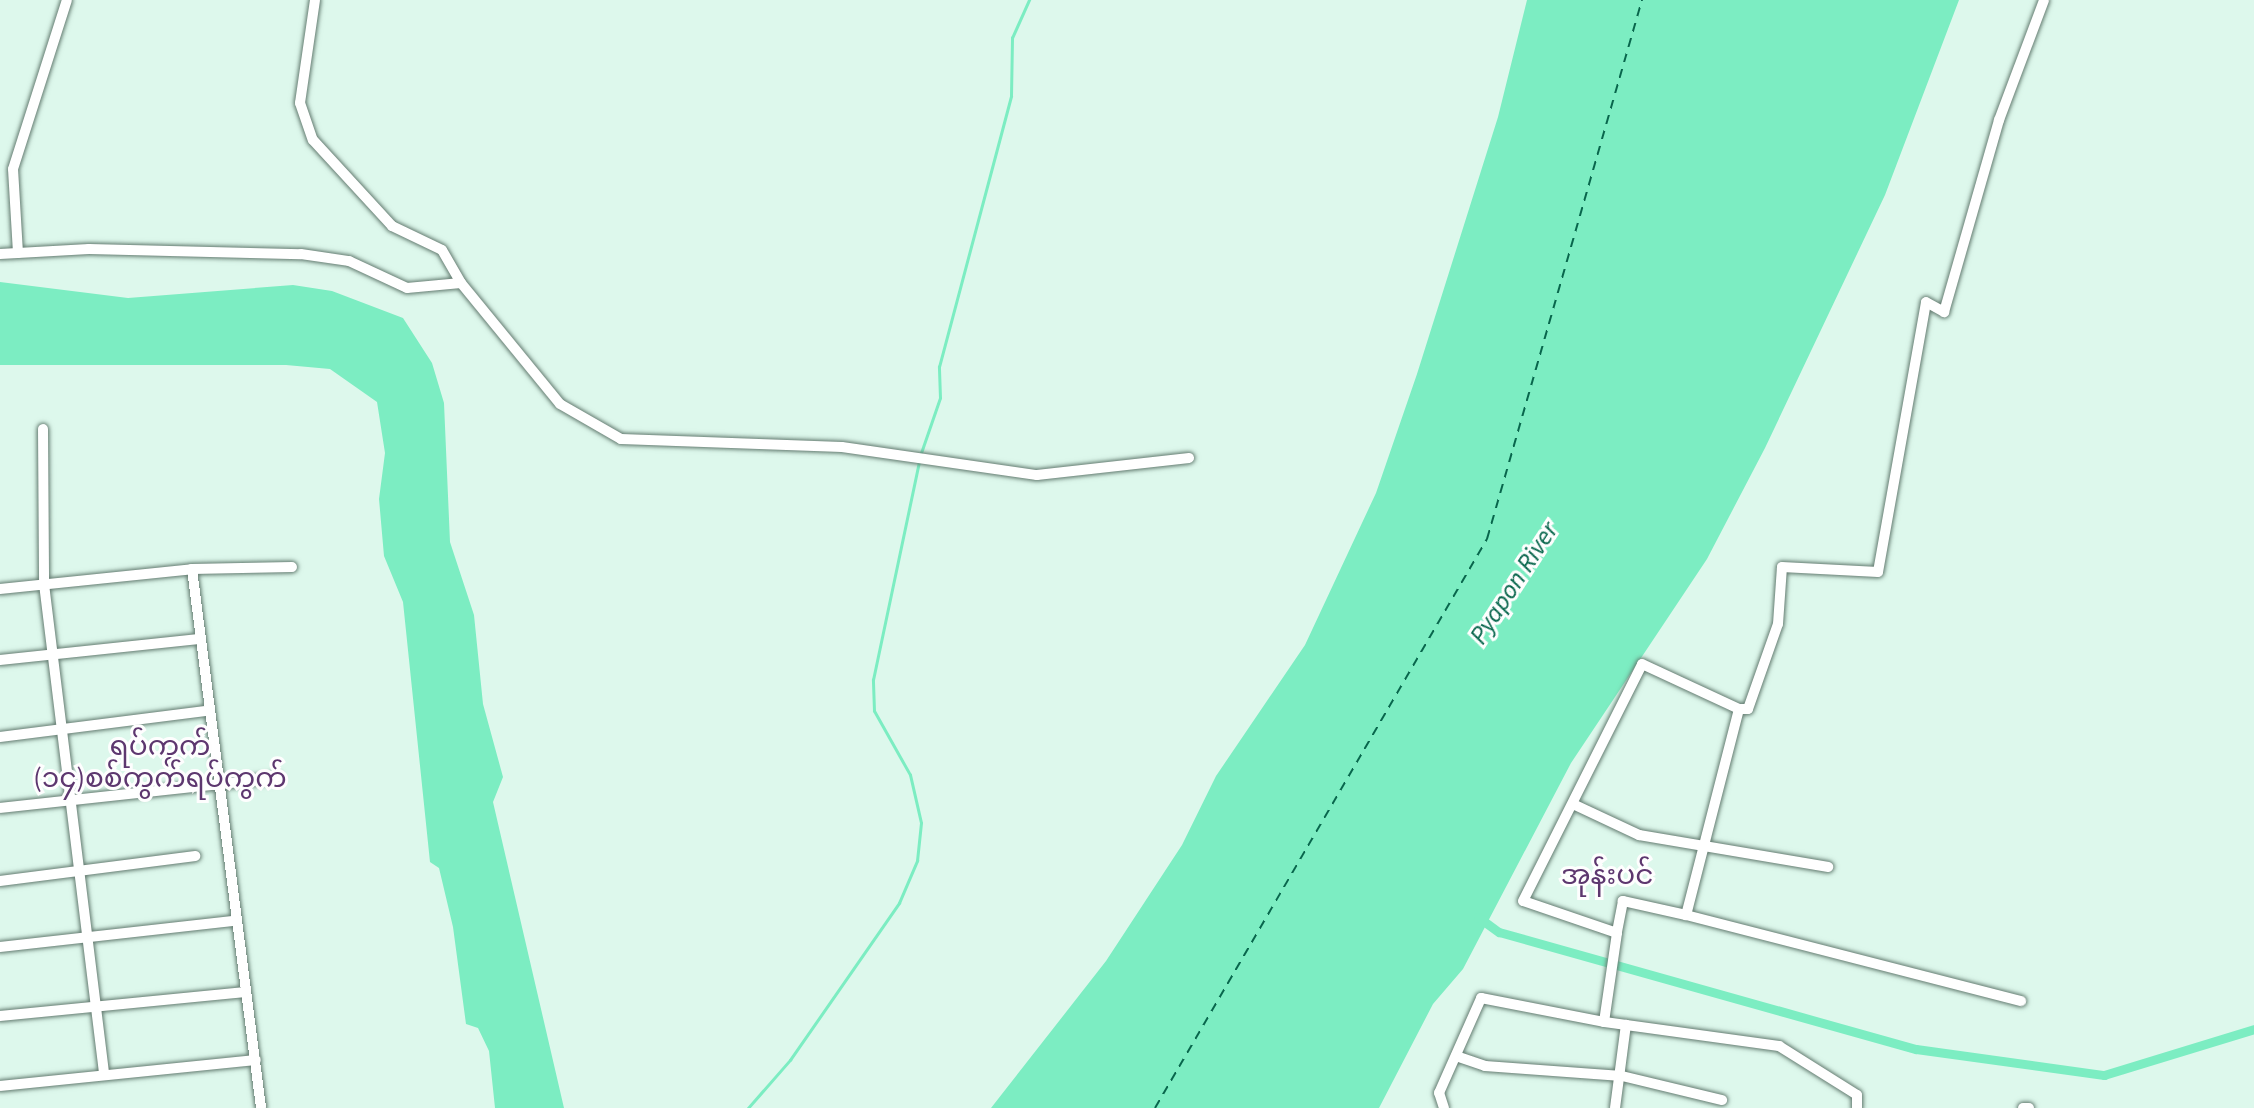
<!DOCTYPE html>
<meta charset="utf-8">
<style>
body{margin:0}
#map{position:relative;width:2254px;height:1108px;overflow:hidden;background:#ddf8ec;font-family:"Source Sans 3","Noto Sans Myanmar",sans-serif}
div>[style]{position:absolute}
[style*='--x']{left:calc(var(--x)*1px);top:calc(var(--y)*1px);width:calc(var(--w)*1px);rotate:calc(var(--a)*1deg)}
.water>*{inset:0;background:#7cedc2}
.stream>*{height:2.5px;margin:-1.25px;padding:0 1.25px;transform-origin:1.25px;border-radius:1.25px;background:#7cedc2}
.canal>*{height:9px;margin:-4.5px;padding:0 4.5px;transform-origin:4.5px;border-radius:4.5px;background:#7cedc2}
.ferry>*{height:2px;margin-top:-1px;transform-origin:0;background:repeating-linear-gradient(90deg,#08664c 0 9px,transparent 0 16px)}
.roads{filter:drop-shadow(0 0 2px #647c71) drop-shadow(0 0 2px #647c71)}
.minor>*{height:10px;margin:-5px;padding:0 5px;transform-origin:5px;border-radius:5px;background:#fff}
span{translate:-50% -50%;white-space:nowrap;text-align:center;line-height:1.15;-webkit-text-stroke:6px #fefefe;paint-order:stroke}
.water-label{font-size:26px;color:#08664c;font-style:italic}
.quarter-label{font-size:28px;color:#5d376f}
</style>
<div id="map">
<div class="water">
<div style="clip-path:polygon(1527px 0,1959px 0,1885px 195px,1765px 448px,1707px 559px,1571px 763px,1463px 969px,1433px 1004px,1379px 1108px,991px 1108px,1106px 961px,1182px 845px,1216px 776px,1305px 645px,1376px 493px,1417px 374px,1498px 117px)"></div>
<div style="clip-path:polygon(0 282px,128px 298px,293px 285px,332px 291px,403px 318px,432px 363px,444px 403px,450px 542px,474px 615px,483px 704px,503px 777px,493px 802px,564px 1108px,495px 1108px,489px 1051px,478px 1028px,466px 1024px,453px 927px,439px 868px,430px 862px,403px 602px,384px 556px,379px 499px,385px 453px,377px 402px,330px 369px,286px 365px,0 365px)"></div>
</div>
<div class="stream">
<div style="--x:920;--y:456;--w:61;--a:-71"></div>
<div style="--x:940;--y:398;--w:31;--a:-92"></div>
<div style="--x:939;--y:367;--w:280;--a:-75.1"></div>
<div style="--x:1011;--y:96;--w:58;--a:-89"></div>
<div style="--x:1012;--y:38;--w:42;--a:-65.9"></div>
<div style="--x:748;--y:1108;--w:64;--a:-48.8"></div>
<div style="--x:790;--y:1060;--w:191;--a:-55.2"></div>
<div style="--x:899;--y:903;--w:46;--a:-66.8"></div>
<div style="--x:917;--y:861;--w:38;--a:-84"></div>
<div style="--x:921;--y:823;--w:49;--a:-102.9"></div>
<div style="--x:910;--y:775;--w:73;--a:-119.4"></div>
<div style="--x:874;--y:711;--w:31;--a:-92"></div>
<div style="--x:873;--y:680;--w:223;--a:-78.1"></div>
</div>
<div class="canal">
<div style="--x:1478;--y:917;--w:26;--a:36"></div>
<div style="--x:1499;--y:932;--w:433;--a:15.7"></div>
<div style="--x:1916;--y:1049;--w:190;--a:7.9"></div>
<div style="--x:2104;--y:1075;--w:157;--a:-17"></div>
</div>
<div class="ferry">
<div style="--x:1155;--y:1108;--w:659;--a:-59.74"></div>
<div style="--x:1487;--y:539;--w:561;--a:-73.96"></div>
</div>
<div class="roads">
<div class="minor">
<div style="--x:315;--y:0;--w:104;--a:98.3"></div>
<div style="--x:300;--y:103;--w:39;--a:71"></div>
<div style="--x:313;--y:140;--w:117;--a:47.4"></div>
<div style="--x:392;--y:226;--w:55;--a:25.6"></div>
<div style="--x:442;--y:250;--w:38;--a:60"></div>
<div style="--x:18;--y:253;--w:84;--a:-93.4"></div>
<div style="--x:13;--y:169;--w:177;--a:-72.3"></div>
<div style="--x:0;--y:254;--w:89;--a:-3.2"></div>
<div style="--x:89;--y:249;--w:212;--a:1.4"></div>
<div style="--x:301;--y:254;--w:49;--a:8.3"></div>
<div style="--x:349;--y:261;--w:64;--a:25"></div>
<div style="--x:407;--y:288;--w:54;--a:-5.3"></div>
<div style="--x:461;--y:283;--w:156;--a:50.7"></div>
<div style="--x:560;--y:404;--w:70;--a:29.8"></div>
<div style="--x:621;--y:439;--w:221;--a:2.1"></div>
<div style="--x:842;--y:447;--w:197;--a:8.2"></div>
<div style="--x:1037;--y:475;--w:153;--a:-6.4"></div>
<div style="--x:43;--y:429;--w:155;--a:89.6"></div>
<div style="--x:44;--y:584;--w:493;--a:83"></div>
<div style="--x:192;--y:569;--w:543;--a:82.7"></div>
<div style="--x:0;--y:589;--w:193;--a:-5.9"></div>
<div style="--x:192;--y:569;--w:100;--a:-1.1"></div>
<div style="--x:0;--y:660;--w:200;--a:-6"></div>
<div style="--x:1739;--y:709;--w:9;--a:0"></div>
<div style="--x:1748;--y:709;--w:90;--a:-70.6"></div>
<div style="--x:1778;--y:624;--w:57;--a:-86"></div>
<div style="--x:1782;--y:567;--w:96;--a:3"></div>
<div style="--x:1878;--y:572;--w:274;--a:-79.9"></div>
<div style="--x:1926;--y:302;--w:21;--a:29"></div>
<div style="--x:1944;--y:312;--w:200;--a:-74"></div>
<div style="--x:1999;--y:120;--w:128;--a:-69.4"></div>
<div style="--x:0;--y:737;--w:209;--a:-7.2"></div>
<div style="--x:1575;--y:805;--w:71;--a:25.1"></div>
<div style="--x:1639;--y:835;--w:192;--a:9.6"></div>
<div style="--x:0;--y:808;--w:279;--a:-6.2"></div>
<div style="--x:0;--y:881;--w:197;--a:-7.3"></div>
<div style="--x:1686;--y:915;--w:346;--a:14.4"></div>
<div style="--x:0;--y:947;--w:234;--a:-6.4"></div>
<div style="--x:0;--y:1016;--w:244;--a:-5.6"></div>
<div style="--x:1604;--y:1022;--w:177;--a:7.8"></div>
<div style="--x:1779;--y:1046;--w:92;--a:32.1"></div>
<div style="--x:1857;--y:1095;--w:13;--a:90"></div>
<div style="--x:1456;--y:1056;--w:31;--a:19"></div>
<div style="--x:1485;--y:1066;--w:137;--a:4.2"></div>
<div style="--x:1622;--y:1076;--w:103;--a:13.5"></div>
<div style="--x:0;--y:1086;--w:257;--a:-5.8"></div>
<div style="--x:1444;--y:1108;--w:16;--a:-108"></div>
<div style="--x:1439;--y:1093;--w:104;--a:-66.1"></div>
<div style="--x:1481;--y:998;--w:125;--a:11"></div>
<div style="--x:1604;--y:1022;--w:90;--a:-81.7"></div>
<div style="--x:1617;--y:933;--w:99;--a:-161.2"></div>
<div style="--x:1523;--y:901;--w:265;--a:-63.3"></div>
<div style="--x:1642;--y:664;--w:107;--a:24.9"></div>
<div style="--x:1739;--y:709;--w:213;--a:104.4"></div>
<div style="--x:1686;--y:915;--w:65;--a:-167.5"></div>
<div style="--x:1623;--y:901;--w:33;--a:101"></div>
<div style="--x:1615;--y:1108;--w:84;--a:-82.5"></div>
<div style="--x:2023;--y:1108;--w:6;--a:0"></div>
</div>
</div>
<div class="water-label">
<span style="left:1514px;top:583px;rotate:-57deg">Pyapon River</span>
</div>
<div class="quarter-label">
<span style="left:160px;top:762px">ရပ်ကွက်<br>(၁၄)စစ်ကွက်ရပ်ကွက်</span>
<span style="left:1607px;top:875px">အုန်းပင်</span>
</div>
</div>
